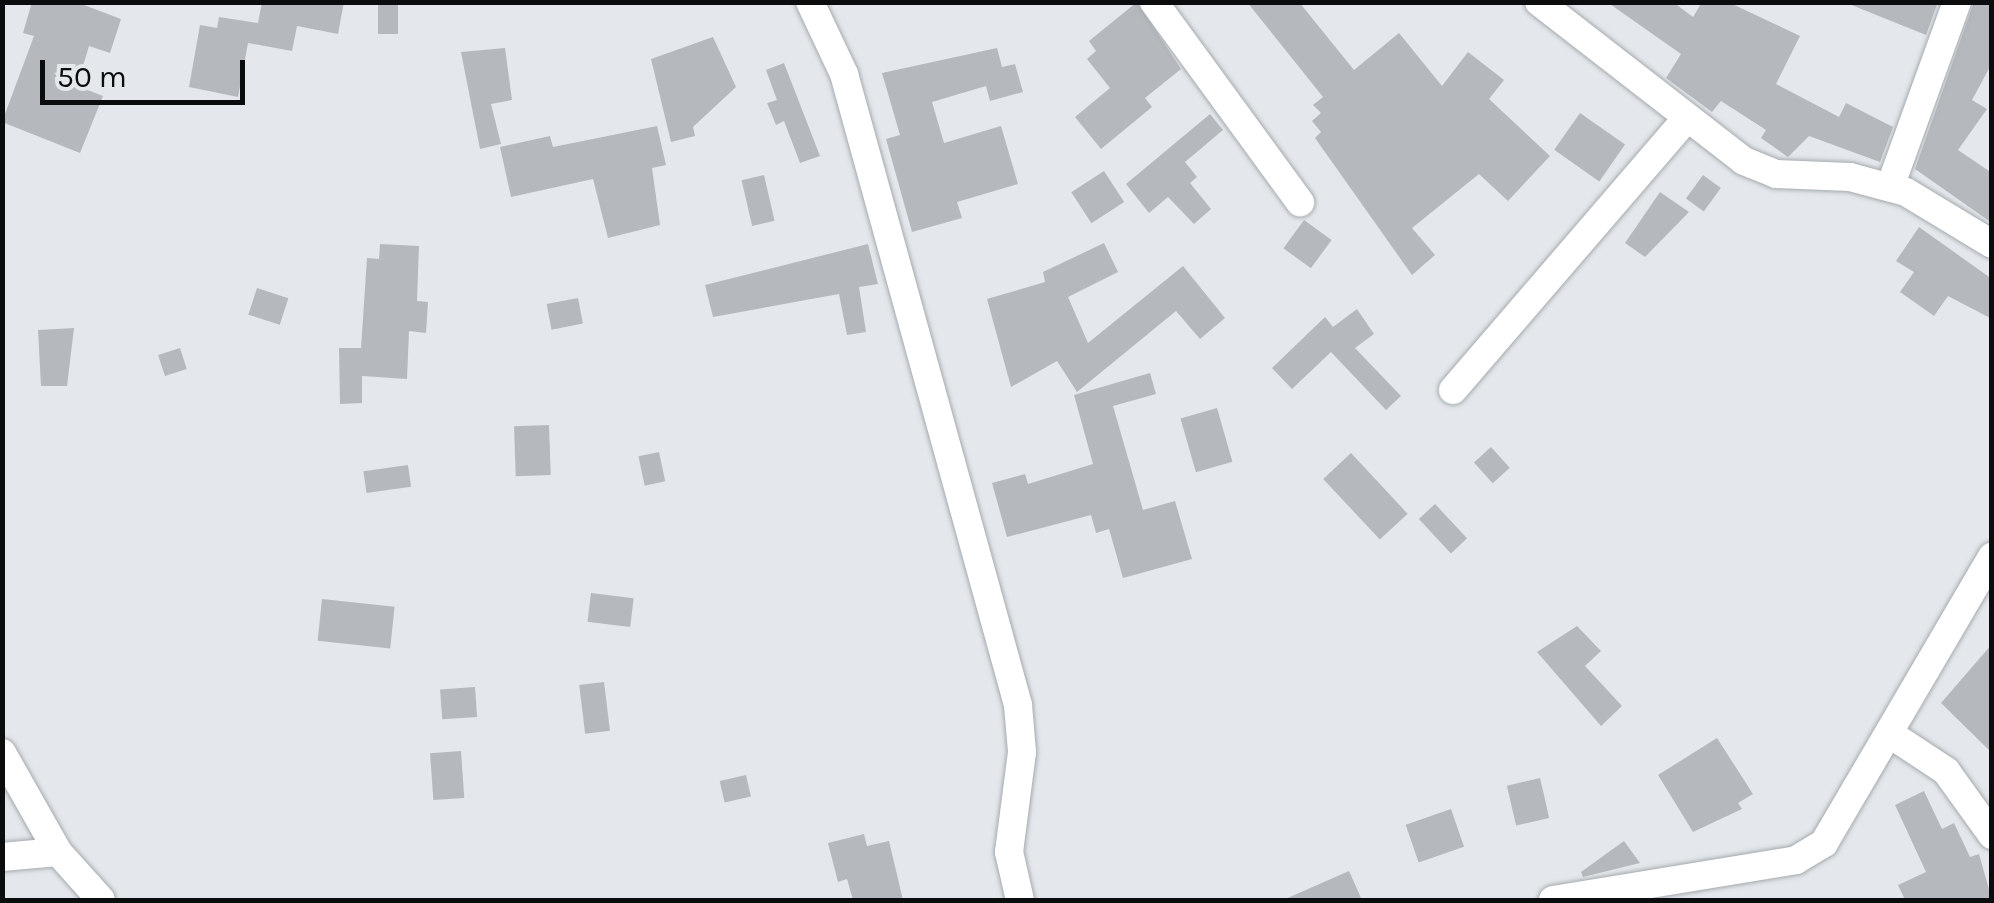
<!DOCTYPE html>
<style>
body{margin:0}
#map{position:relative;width:1994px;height:903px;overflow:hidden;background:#e4e8ec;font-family:Karla,sans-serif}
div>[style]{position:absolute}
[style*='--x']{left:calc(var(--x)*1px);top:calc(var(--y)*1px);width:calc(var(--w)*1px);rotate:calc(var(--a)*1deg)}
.building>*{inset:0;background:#b5b9bd;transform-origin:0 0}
.roads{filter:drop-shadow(0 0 2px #a5aaae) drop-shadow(0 0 2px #a5aaae)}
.minor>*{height:28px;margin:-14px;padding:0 14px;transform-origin:14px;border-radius:14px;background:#fff}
span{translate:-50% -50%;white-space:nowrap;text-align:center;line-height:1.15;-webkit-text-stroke:8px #e4e8ec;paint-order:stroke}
.frame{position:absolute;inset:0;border:5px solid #0a0c0d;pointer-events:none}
.scale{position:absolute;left:40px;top:60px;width:205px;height:45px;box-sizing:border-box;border:5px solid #0a0c0d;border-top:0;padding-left:12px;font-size:30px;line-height:35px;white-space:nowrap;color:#0a0c0d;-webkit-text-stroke:8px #e4e8ec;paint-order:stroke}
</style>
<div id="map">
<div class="building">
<div style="clip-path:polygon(32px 2px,76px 2px,121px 19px,110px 53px,89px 46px,77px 86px,103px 96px,80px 153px,2px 122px,34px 36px,23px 33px)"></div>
<div style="clip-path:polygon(262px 2px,344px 2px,338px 34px,297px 26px,292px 51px,248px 43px,238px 97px,189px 87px,200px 25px,217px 28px,219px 17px,258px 23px)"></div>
<div style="left:378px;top:2px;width:20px;height:32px"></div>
<div style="clip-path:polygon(1137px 2px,1181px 69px,1145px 98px,1152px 107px,1101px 149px,1075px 117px,1110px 88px,1087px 59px,1096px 51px,1089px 41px)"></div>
<div style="clip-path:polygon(1247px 2px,1299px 2px,1354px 70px,1399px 33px,1442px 86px,1468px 52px,1504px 80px,1489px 99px,1550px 156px,1508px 201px,1479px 174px,1412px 228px,1435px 255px,1412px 275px,1315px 138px,1321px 132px,1312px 121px,1321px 113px,1313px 105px,1323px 97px)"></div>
<div style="clip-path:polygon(1607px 2px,1673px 2px,1693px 17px,1702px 2px,1728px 2px,1800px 36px,1776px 84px,1839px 117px,1846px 103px,1893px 127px,1880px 162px,1809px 136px,1788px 157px,1761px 138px,1766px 130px,1721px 101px,1712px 112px,1666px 78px,1681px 54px)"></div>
<div style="clip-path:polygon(1844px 2px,1938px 2px,1926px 35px)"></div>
<div style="clip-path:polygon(1974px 2px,1992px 2px,1992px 63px,1972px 100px,1987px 109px,1958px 150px,1992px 173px,1992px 223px,1915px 169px)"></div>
<div style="clip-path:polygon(713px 37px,736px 87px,693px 127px,695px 136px,671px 142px,651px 59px)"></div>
<div style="clip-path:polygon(505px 48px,512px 100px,491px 104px,501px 144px,480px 149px,461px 52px)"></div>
<div style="clip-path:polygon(997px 48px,1002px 67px,1015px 64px,1023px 92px,990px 101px,986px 86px,932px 102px,944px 143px,1001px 126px,1018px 184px,957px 202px,962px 218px,912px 232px,886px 139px,900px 135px,882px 73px)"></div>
<div style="clip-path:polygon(784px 63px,820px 156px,800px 163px,784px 121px,776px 125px,767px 103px,777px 100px,766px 70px)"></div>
<div style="left:1580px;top:113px;width:55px;height:45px;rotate:35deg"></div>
<div style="clip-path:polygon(1210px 114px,1223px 130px,1185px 162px,1197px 177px,1190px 183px,1211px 209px,1194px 224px,1168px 197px,1149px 213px,1126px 184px)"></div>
<div style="clip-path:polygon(657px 126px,666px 165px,652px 168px,660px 225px,608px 238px,593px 179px,511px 197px,500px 147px,550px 136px,553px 147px)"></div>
<div style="left:1104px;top:171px;width:37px;height:39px;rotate:57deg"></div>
<div style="left:764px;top:175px;width:47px;height:23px;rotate:77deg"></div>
<div style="left:1703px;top:175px;width:22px;height:29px;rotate:36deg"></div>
<div style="clip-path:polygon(1660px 192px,1689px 212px,1645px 257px,1625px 243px)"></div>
<div style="left:1304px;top:220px;width:34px;height:35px;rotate:36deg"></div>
<div style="clip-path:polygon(1919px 227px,1992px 279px,1992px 319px,1948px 296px,1934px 316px,1900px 292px,1914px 272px,1896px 261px)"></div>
<div style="clip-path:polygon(1104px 243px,1118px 272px,1068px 297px,1088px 343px,1183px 266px,1225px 318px,1200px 339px,1176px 311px,1077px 392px,1057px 361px,1011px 387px,987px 299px,1045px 282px,1043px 272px)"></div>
<div style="clip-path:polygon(380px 244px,419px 246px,417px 301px,428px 302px,426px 333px,409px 331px,407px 379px,362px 376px,362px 403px,340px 404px,339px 348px,361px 348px,367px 258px,379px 259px)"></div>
<div style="clip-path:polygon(868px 244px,878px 284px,859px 287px,866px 332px,847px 335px,839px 294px,713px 317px,705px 285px)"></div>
<div style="left:257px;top:288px;width:33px;height:28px;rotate:18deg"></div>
<div style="left:578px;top:298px;width:26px;height:32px;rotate:79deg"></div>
<div style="clip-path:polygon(1357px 309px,1374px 334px,1355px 348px,1401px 396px,1386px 410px,1331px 352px,1292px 389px,1272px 368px,1325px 317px,1333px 327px)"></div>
<div style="clip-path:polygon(74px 328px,67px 386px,41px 386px,38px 330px)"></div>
<div style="left:180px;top:348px;width:22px;height:23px;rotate:72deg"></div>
<div style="clip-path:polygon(1150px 373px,1156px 394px,1113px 406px,1143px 510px,1175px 501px,1192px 559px,1123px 578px,1109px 529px,1096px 533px,1091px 515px,1007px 537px,992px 483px,1025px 474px,1028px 484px,1093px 464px,1074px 395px)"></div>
<div style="left:1217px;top:408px;width:56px;height:38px;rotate:74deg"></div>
<div style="left:549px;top:425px;width:50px;height:35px;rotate:88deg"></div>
<div style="left:1491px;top:447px;width:28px;height:23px;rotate:48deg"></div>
<div style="left:659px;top:452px;width:30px;height:21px;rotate:78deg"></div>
<div style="left:1351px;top:453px;width:83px;height:38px;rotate:47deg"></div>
<div style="left:408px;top:465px;width:22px;height:45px;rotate:82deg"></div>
<div style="left:1435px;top:504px;width:47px;height:22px;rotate:47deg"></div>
<div style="left:591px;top:593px;width:43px;height:29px;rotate:7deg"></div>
<div style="left:322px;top:599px;width:73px;height:42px;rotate:6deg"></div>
<div style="clip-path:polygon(1577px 626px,1601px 651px,1585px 666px,1622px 706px,1601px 726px,1537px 652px)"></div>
<div style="clip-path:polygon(1992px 644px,1992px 753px,1941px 703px)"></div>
<div style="left:604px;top:682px;width:49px;height:25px;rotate:83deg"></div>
<div style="left:475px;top:687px;width:30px;height:35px;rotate:86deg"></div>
<div style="clip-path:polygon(1717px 738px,1753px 794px,1738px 803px,1742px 809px,1693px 832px,1658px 775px)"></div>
<div style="left:461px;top:751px;width:47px;height:31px;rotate:86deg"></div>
<div style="left:746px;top:775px;width:22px;height:27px;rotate:77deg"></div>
<div style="left:1540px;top:778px;width:41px;height:34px;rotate:77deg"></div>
<div style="clip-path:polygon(1924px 791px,1942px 829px,1954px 823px,1970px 857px,1979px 854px,1992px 900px,1905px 900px,1898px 885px,1926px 872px,1895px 805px)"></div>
<div style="left:1451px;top:809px;width:40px;height:48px;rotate:71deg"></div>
<div style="clip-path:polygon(864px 834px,867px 846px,889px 841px,903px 900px,853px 900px,847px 879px,838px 882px,828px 843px)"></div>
<div style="clip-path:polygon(1624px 841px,1640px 863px,1583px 877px,1581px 872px)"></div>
<div style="clip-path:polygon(1349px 871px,1362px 900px,1283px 900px)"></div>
</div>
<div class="roads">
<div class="minor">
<div style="--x:810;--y:2;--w:80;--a:64.7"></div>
<div style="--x:844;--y:74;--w:655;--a:74.58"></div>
<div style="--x:1018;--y:705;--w:47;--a:85.1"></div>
<div style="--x:1022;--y:752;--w:101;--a:97.4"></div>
<div style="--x:1009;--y:852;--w:49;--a:77.1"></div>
<div style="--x:1154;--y:2;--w:248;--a:53.9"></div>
<div style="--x:1539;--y:2;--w:259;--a:37.8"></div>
<div style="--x:1744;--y:161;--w:35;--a:22"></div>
<div style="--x:1776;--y:174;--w:74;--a:2.3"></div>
<div style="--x:1850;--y:177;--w:58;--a:15"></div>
<div style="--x:1906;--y:192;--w:100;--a:31.2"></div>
<div style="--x:1890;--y:187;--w:197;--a:-70.1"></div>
<div style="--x:1453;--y:390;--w:355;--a:-49.3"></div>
<div style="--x:1893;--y:736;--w:64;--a:33.4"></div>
<div style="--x:1946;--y:771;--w:79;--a:54.3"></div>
<div style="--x:2;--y:753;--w:114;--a:60.5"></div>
<div style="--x:58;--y:852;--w:64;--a:48.1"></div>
<div style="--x:2;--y:857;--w:56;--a:-5.1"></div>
<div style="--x:1553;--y:900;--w:246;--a:-9.3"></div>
<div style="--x:1796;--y:860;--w:33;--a:-31"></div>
<div style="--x:1824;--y:843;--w:332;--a:-59.6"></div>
</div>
</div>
<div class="frame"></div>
<div class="scale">50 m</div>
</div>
